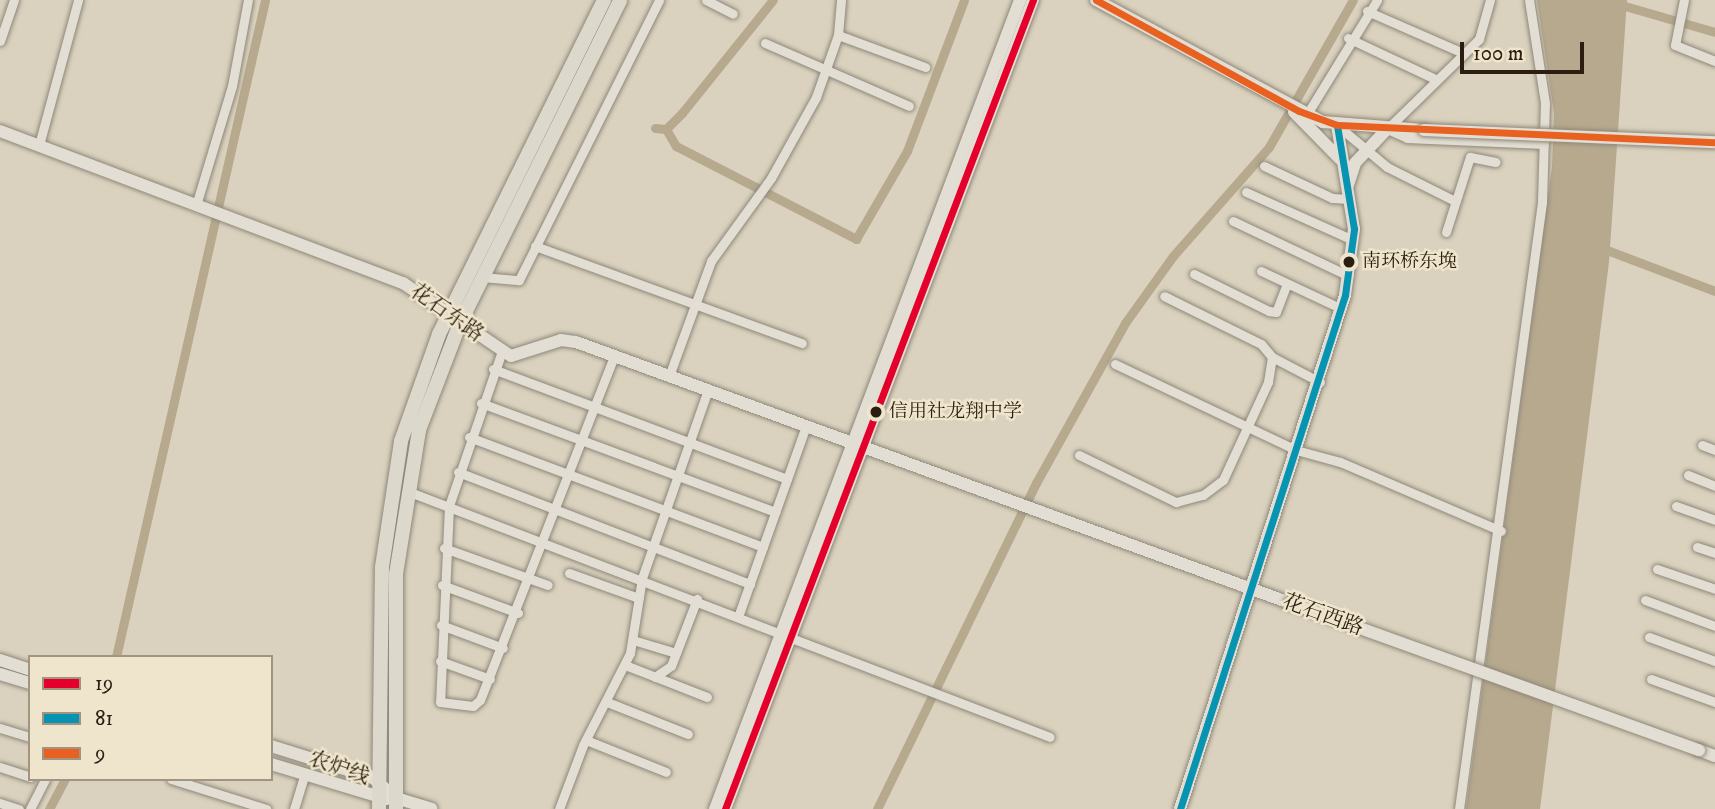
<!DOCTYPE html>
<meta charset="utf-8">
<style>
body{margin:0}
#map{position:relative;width:1715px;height:809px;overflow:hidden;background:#dad2be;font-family:"IM FELL DW Pica","Noto Serif SC",serif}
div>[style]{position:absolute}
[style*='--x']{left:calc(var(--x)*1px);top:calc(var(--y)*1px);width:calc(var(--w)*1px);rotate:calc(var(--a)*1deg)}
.water>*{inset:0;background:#b6a98e}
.canal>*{height:9px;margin:-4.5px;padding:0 4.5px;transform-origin:4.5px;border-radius:4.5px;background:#b6a98e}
.roads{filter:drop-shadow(0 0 2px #8e877a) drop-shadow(0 0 2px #8e877a)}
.minor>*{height:9px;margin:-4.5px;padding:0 4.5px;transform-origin:4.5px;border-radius:4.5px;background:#e2ded3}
.tertiary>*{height:12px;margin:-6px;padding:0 6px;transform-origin:6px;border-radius:6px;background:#e2ded3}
.secondary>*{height:12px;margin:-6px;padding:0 6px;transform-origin:6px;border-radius:6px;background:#e2ded3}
.primary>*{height:14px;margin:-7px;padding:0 7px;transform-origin:7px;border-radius:7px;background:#ddd8cc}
.bridges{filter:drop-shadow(0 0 2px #8e877a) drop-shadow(0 0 2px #8e877a)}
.tertiary-bridge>*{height:12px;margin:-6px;padding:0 6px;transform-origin:6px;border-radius:6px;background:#e2ded3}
.bus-1>*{height:7px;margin:-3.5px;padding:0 3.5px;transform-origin:3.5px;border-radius:3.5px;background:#e4002b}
.bus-2>*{height:7px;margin:-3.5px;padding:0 3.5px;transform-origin:3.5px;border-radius:3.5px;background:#0694b2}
.bus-3>*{height:7px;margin:-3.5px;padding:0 3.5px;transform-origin:3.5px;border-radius:3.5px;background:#e86121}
.dots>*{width:19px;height:19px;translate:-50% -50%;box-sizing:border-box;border:4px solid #efe5cc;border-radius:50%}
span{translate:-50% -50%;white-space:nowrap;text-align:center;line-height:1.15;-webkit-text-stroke:5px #efe5cc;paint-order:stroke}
.bus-label{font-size:19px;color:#2b1e10}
.left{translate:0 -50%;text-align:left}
.street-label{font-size:21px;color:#2b1e10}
.legend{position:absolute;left:28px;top:655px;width:245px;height:126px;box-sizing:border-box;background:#efe5cc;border:2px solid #a19581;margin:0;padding:9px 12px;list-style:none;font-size:21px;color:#2b1e10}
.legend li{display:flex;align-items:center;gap:14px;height:35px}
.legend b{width:35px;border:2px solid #a19581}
.scale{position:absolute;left:1460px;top:42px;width:124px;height:32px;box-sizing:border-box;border:4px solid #2b1e10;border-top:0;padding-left:9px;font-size:21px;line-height:24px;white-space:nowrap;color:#2b1e10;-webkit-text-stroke:5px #efe5cc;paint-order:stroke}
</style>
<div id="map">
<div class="water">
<div style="clip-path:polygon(1537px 0,1627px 0,1609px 262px,1540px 809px,1466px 809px,1552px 167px,1554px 113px)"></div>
</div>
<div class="canal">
<div style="--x:1618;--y:4;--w:101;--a:16.1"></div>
<div style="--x:655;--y:128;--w:11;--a:5"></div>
<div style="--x:666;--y:129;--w:23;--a:-45"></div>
<div style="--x:682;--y:113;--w:145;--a:-51.2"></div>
<div style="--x:666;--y:129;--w:20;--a:60"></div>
<div style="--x:676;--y:146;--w:203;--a:27.3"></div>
<div style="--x:856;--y:239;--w:102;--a:-59.9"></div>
<div style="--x:907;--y:151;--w:161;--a:-69.3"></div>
<div style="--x:1599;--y:247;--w:124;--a:20.8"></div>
<div style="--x:116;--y:657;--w:674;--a:-77.22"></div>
<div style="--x:49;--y:809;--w:34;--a:-62"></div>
<div style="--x:877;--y:809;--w:363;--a:-64"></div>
<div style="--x:1036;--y:483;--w:183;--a:-60.9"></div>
<div style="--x:1125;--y:323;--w:82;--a:-54.4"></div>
<div style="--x:1173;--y:256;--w:145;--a:-48.6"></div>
<div style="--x:1269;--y:147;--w:169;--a:-60.3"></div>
</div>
<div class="roads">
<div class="minor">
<div style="--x:706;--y:0;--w:30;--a:27"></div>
<div style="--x:1490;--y:0;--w:41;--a:105.8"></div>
<div style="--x:1479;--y:39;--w:129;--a:135.6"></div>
<div style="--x:1387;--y:129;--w:22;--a:24"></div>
<div style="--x:1407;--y:138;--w:137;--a:2.5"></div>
<div style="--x:1684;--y:0;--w:46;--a:101.3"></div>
<div style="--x:1675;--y:45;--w:43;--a:21.8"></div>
<div style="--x:1367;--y:11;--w:105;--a:23.6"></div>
<div style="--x:838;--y:35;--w:93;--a:20.2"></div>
<div style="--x:1348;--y:38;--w:96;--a:25.2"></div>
<div style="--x:0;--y:41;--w:43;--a:-71.1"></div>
<div style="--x:765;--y:43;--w:157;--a:23.6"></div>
<div style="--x:1307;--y:114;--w:134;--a:-58.4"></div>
<div style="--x:1338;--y:126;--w:64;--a:39.9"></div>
<div style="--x:1387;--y:167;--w:76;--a:26.6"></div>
<div style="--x:39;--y:145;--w:150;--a:-74.9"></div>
<div style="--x:1264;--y:166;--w:75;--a:25.2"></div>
<div style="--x:1332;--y:198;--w:17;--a:3"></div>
<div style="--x:1246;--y:192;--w:117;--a:24.2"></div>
<div style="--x:197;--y:202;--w:121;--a:-73.2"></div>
<div style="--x:232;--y:86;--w:87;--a:-79.5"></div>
<div style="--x:1233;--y:221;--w:128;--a:25.4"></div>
<div style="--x:1446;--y:232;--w:79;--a:-72.3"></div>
<div style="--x:1470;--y:157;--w:26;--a:11"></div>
<div style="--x:535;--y:246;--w:284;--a:20"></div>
<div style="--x:1261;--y:271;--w:89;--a:25.1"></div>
<div style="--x:1194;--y:274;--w:84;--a:26.3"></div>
<div style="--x:1269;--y:311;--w:7;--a:8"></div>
<div style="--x:1276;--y:312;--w:30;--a:-69"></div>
<div style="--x:482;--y:277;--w:37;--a:5"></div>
<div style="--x:519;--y:280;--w:313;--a:-63.4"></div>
<div style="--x:502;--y:351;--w:164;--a:108.9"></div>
<div style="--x:449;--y:506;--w:196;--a:92.6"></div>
<div style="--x:440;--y:702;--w:33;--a:7"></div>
<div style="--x:473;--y:706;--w:9;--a:-41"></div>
<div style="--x:480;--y:700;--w:369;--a:-68.7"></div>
<div style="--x:1272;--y:357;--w:54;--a:27.5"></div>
<div style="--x:1115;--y:364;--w:200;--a:25.4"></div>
<div style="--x:1296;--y:450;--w:46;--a:15.3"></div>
<div style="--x:1340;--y:462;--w:175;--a:23.2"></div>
<div style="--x:493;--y:369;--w:314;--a:20.5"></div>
<div style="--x:669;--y:376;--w:122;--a:-69.9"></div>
<div style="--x:711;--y:261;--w:102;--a:-54.1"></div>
<div style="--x:771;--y:178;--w:93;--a:-60.9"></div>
<div style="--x:816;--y:97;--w:66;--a:-70.5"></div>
<div style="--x:838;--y:35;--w:35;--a:-85"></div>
<div style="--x:481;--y:403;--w:314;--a:20.3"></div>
<div style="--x:469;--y:437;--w:314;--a:20.5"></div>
<div style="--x:1702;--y:445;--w:14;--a:21"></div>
<div style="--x:1079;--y:455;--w:108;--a:25.9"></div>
<div style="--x:1176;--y:502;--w:28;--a:-15"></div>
<div style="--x:1203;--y:495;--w:25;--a:-37"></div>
<div style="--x:1223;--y:480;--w:108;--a:-65.3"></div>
<div style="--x:1268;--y:382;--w:25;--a:-81"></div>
<div style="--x:1272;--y:357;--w:17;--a:-130"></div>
<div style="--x:1261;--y:344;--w:108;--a:-153.7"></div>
<div style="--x:458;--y:472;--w:313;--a:21"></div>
<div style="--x:1688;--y:475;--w:29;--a:22"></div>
<div style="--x:407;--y:491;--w:688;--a:20.94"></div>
<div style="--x:1676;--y:506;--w:41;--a:19.7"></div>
<div style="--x:1697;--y:547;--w:19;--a:18"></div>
<div style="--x:444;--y:548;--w:110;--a:19.6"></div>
<div style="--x:1657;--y:569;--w:61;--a:19"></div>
<div style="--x:569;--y:573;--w:74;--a:19.7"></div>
<div style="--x:442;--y:585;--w:81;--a:20.2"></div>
<div style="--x:1645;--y:600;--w:75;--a:20.4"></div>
<div style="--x:739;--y:614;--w:200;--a:-70.4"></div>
<div style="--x:441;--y:625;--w:66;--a:20.4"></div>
<div style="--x:1649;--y:637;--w:70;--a:20"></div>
<div style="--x:633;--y:640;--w:45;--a:16.8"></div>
<div style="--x:440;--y:661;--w:53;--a:19.8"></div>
<div style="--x:625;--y:665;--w:88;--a:21.3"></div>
<div style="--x:655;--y:677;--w:19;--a:-35"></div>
<div style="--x:671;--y:666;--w:72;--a:-68.8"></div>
<div style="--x:1651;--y:679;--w:68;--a:19.8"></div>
<div style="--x:607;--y:702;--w:87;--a:21.6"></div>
<div style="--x:0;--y:728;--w:31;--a:17"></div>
<div style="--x:586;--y:740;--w:86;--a:21.8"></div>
<div style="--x:0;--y:767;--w:32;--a:18"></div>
<div style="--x:171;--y:779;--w:100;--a:17.5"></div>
<div style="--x:0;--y:803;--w:20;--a:18"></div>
<div style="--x:30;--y:809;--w:34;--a:-63"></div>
<div style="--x:294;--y:809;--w:34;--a:-73"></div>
<div style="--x:559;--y:809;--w:68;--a:-69.4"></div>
<div style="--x:583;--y:745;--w:103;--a:-62.9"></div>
<div style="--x:630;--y:653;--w:76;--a:-80.9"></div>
<div style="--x:642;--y:578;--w:199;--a:-70.7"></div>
<div style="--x:1459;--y:809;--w:613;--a:-82.21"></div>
<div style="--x:1542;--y:202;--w:99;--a:-88.3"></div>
<div style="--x:1545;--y:103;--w:104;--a:-98.8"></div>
</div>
<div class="tertiary">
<div style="--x:1096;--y:0;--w:258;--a:28.3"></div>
<div style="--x:1323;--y:122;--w:101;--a:4.5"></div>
<div style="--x:1294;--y:112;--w:66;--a:45.6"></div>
<div style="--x:0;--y:131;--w:431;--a:20.7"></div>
<div style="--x:403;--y:283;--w:130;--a:34.1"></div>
<div style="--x:511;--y:356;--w:52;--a:-17.7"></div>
<div style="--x:561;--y:340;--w:15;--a:8"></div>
<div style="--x:576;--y:342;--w:760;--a:20.08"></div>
<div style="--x:1348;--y:185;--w:23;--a:-72"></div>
<div style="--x:1355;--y:163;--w:47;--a:-46.7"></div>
<div style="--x:0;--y:660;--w:32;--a:18"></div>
<div style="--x:0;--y:674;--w:31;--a:17"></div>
<div style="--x:271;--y:746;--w:107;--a:17.4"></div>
<div style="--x:373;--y:778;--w:30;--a:41"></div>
<div style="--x:396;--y:798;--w:37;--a:17"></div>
<div style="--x:1699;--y:750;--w:17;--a:21"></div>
<div style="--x:271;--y:764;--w:121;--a:16.8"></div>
<div style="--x:1180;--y:809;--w:540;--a:-72.2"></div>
<div style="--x:1345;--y:295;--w:67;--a:-82.2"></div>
<div style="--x:1354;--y:229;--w:105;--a:-99.3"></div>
</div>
<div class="secondary">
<div style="--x:715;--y:809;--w:865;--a:-69.34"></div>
<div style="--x:725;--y:809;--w:866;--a:-69.16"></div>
</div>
<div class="primary">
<div style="--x:379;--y:809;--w:242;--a:-89.3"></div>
<div style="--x:382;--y:567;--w:127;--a:-81.4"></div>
<div style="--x:401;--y:441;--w:114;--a:-70.4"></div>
<div style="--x:439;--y:334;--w:373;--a:-63.7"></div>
<div style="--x:396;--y:809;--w:235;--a:-90"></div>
<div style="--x:396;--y:574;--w:146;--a:-80.9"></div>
<div style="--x:419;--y:430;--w:115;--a:-69"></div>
<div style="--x:460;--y:323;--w:360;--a:-63.6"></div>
</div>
</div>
<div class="bridges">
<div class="tertiary-bridge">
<div style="--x:1424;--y:130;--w:291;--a:2.4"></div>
<div style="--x:1290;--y:603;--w:435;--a:19.8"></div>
</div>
</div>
<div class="bus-1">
<div style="--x:725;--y:809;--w:866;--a:-69.16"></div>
</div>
<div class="bus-2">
<div style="--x:1180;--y:809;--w:540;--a:-72.2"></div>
<div style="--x:1345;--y:295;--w:67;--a:-82.2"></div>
<div style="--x:1354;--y:229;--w:105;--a:-99.3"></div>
</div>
<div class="bus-3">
<div style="--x:1096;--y:0;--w:231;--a:28.7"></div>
<div style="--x:1299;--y:111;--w:40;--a:20.2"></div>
<div style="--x:1337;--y:125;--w:378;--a:2.6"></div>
</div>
<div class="dots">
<div style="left:1349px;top:262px;background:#2b1e10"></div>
<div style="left:876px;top:412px;background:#2b1e10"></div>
</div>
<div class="bus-label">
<span class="left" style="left:1362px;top:262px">南环桥东堍</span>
<span class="left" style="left:889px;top:412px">信用社龙翔中学</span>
</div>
<div class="street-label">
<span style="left:447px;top:313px;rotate:35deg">花石东路</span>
<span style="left:1323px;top:615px;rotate:20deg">花石西路</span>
<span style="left:339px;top:768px;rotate:19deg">农炉线</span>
</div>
<ul class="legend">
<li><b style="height:9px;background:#e4002b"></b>19</li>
<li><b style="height:9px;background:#0694b2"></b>81</li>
<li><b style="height:9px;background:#e86121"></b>9</li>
</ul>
<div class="scale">100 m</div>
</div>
